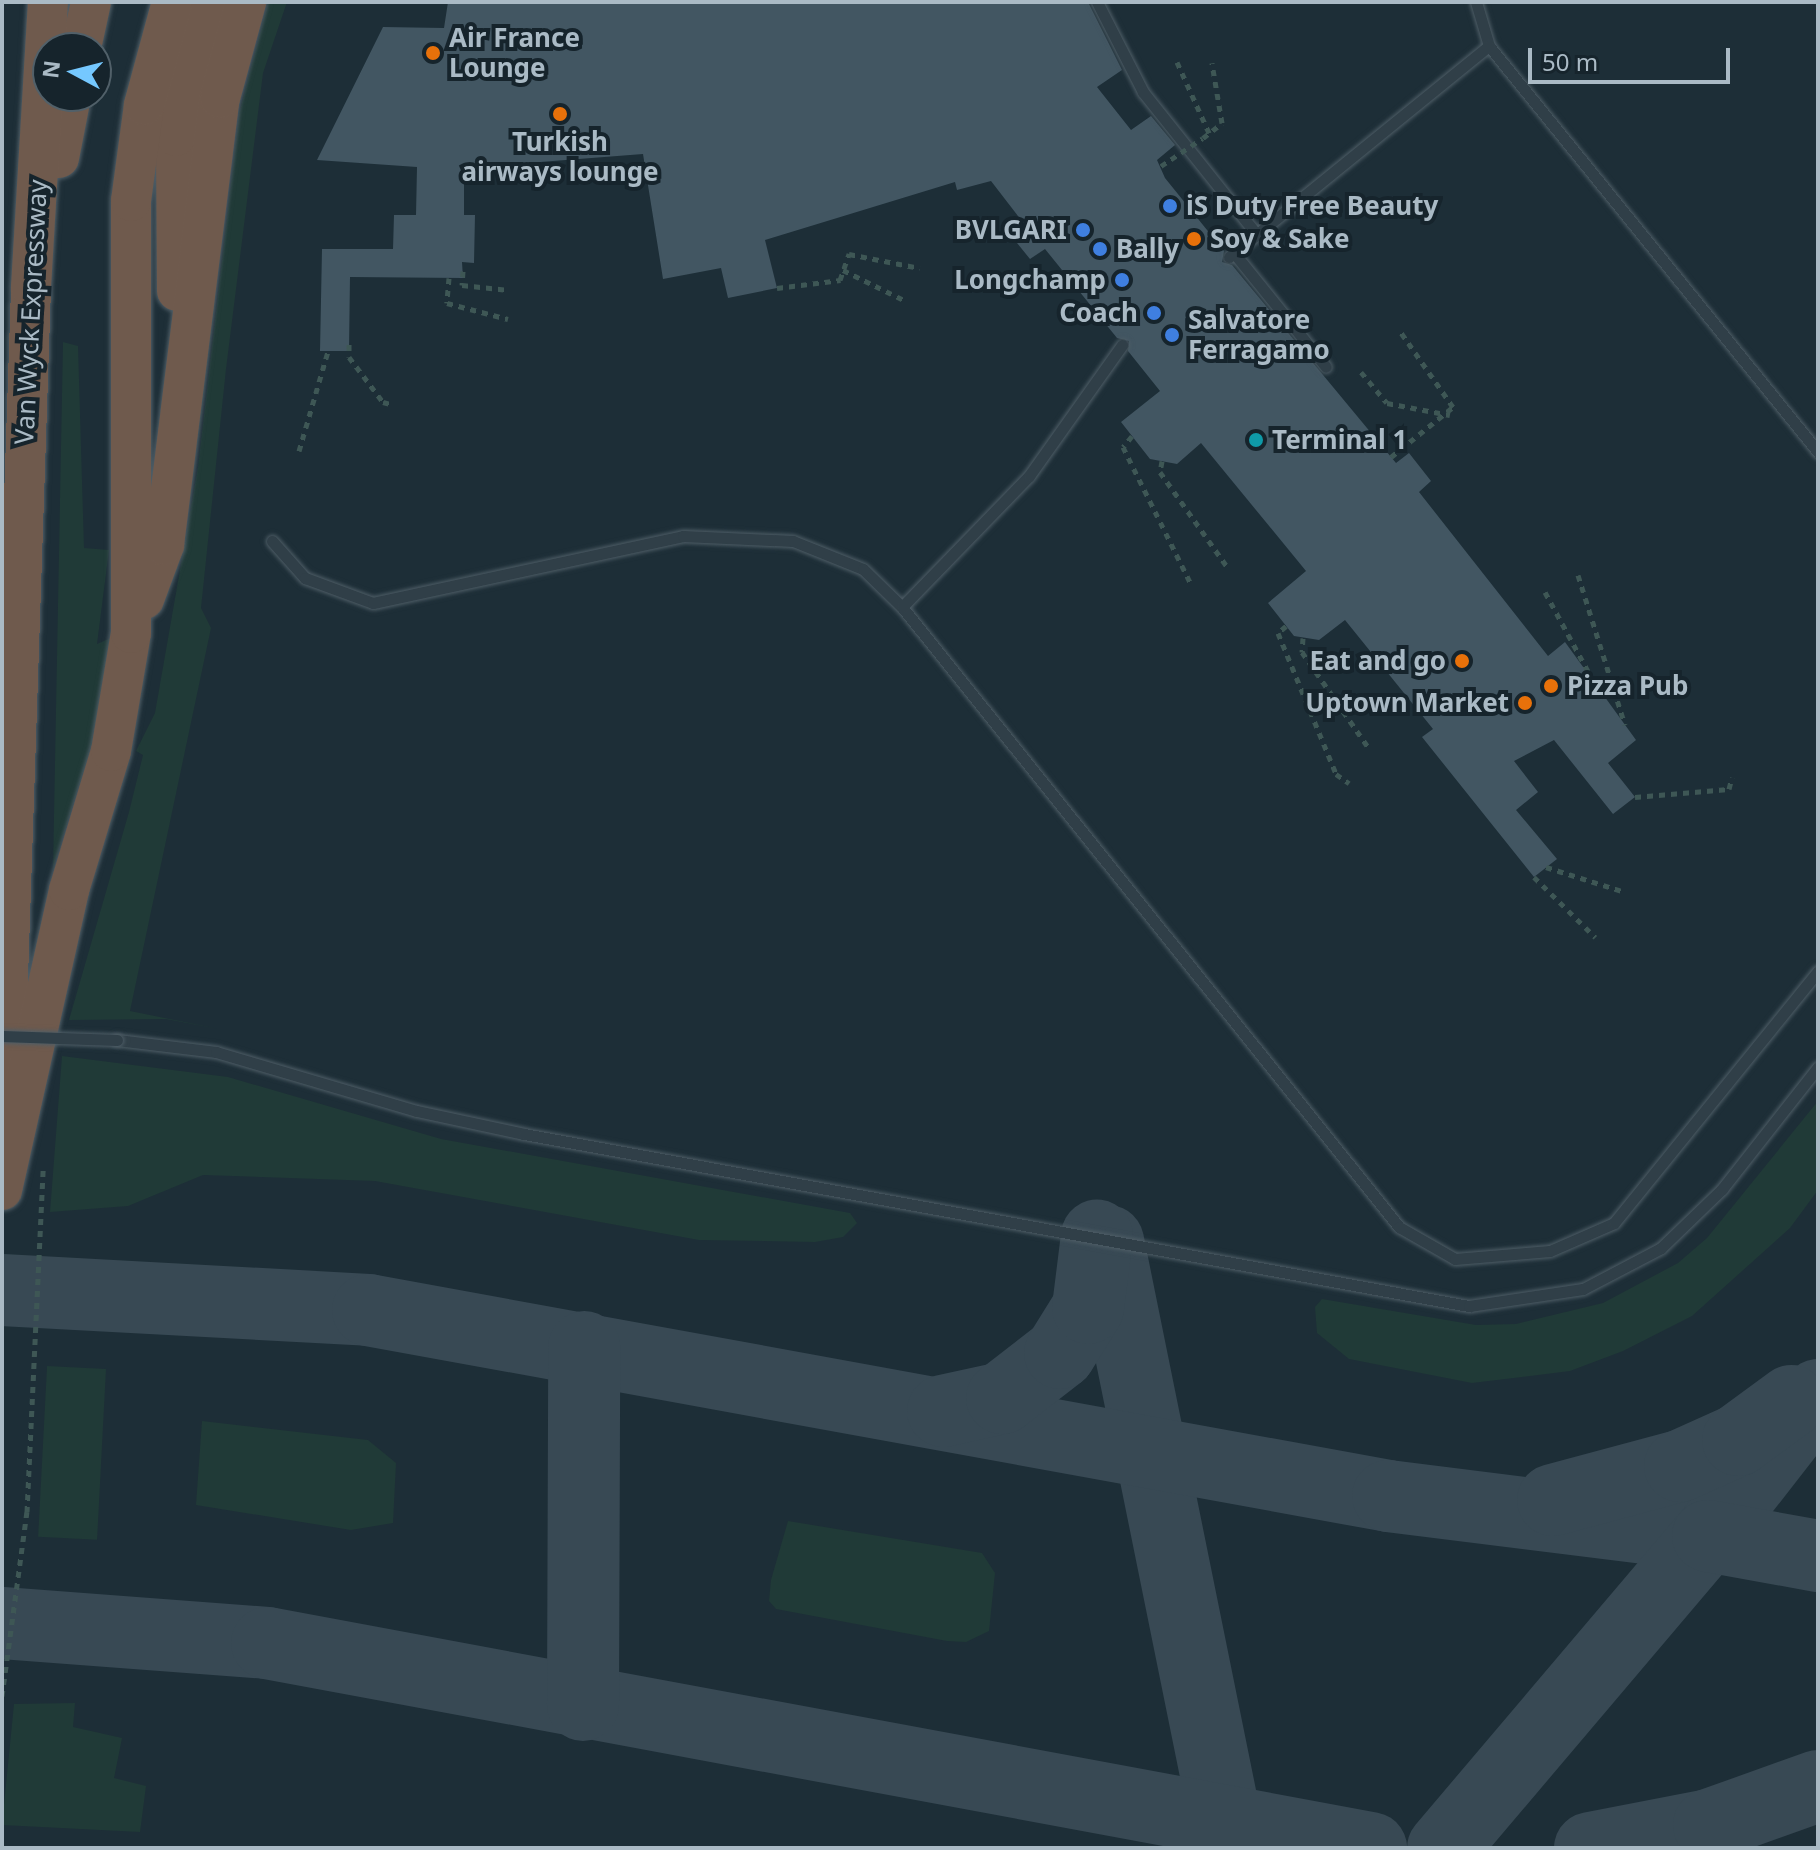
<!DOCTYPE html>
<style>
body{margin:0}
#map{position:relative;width:1820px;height:1850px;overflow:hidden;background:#1d2e37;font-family:"Noto Sans",sans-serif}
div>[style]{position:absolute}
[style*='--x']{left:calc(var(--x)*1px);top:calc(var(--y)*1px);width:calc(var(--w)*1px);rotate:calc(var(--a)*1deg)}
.green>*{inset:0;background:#203a37;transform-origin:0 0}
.taxiway>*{height:72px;margin:-36px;padding:0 36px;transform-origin:36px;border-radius:36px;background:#384954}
.building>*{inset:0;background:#425662}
.path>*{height:5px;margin-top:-2.5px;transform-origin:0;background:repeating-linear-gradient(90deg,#3e5755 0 6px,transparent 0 12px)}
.roads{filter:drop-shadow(0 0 2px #4e5d66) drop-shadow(0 0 2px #4e5d66)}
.service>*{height:11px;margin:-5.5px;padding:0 5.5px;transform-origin:5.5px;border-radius:5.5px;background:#303f48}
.motorway>*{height:40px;margin:-20px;padding:0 20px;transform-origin:20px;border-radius:20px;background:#6f5a4d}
.path-bridge>*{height:5px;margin-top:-2.5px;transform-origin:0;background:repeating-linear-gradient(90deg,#3e5755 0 6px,transparent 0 12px)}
.bridges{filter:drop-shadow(0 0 2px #4e5d66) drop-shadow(0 0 2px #4e5d66)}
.service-bridge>*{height:11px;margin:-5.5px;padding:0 5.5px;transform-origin:5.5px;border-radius:5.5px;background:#303f48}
.dots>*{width:22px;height:22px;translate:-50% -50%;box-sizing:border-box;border:4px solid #16242c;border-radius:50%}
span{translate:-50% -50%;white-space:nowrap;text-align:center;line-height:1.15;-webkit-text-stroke:8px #16242c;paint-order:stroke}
.poi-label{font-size:26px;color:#aabac5;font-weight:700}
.left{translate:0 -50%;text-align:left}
.right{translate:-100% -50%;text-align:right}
.street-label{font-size:26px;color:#aabac5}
.frame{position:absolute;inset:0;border:4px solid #aabac5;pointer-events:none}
.north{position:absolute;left:32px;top:32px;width:80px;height:80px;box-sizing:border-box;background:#16242c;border:2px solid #516069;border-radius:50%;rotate:277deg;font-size:22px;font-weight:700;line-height:32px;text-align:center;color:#aabac5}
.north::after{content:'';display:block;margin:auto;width:28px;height:36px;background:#75c8ff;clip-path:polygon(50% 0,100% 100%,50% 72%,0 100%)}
.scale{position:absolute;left:1528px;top:48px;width:202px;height:36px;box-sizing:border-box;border:4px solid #aabac5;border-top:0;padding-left:10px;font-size:24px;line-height:28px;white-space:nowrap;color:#aabac5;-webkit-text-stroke:6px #16242c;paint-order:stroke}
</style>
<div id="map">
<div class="green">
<div style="clip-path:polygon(268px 2px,287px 2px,263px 73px,226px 369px,201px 608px,211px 628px,130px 1011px,219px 1029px,166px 1019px,69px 1020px,129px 812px,143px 755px,136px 751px,155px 713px,198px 467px,239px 114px)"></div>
<div style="clip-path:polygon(63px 342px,78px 346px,84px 548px,109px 550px,97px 644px,113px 637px,99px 722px,53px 868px)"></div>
<div style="clip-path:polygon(62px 1056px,228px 1077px,441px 1139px,850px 1213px,857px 1223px,843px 1237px,815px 1242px,699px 1240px,375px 1181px,203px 1175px,128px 1206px,50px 1212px)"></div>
<div style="clip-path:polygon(1818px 1101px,1818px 1190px,1790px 1228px,1692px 1316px,1623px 1351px,1570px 1371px,1472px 1383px,1349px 1359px,1317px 1333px,1315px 1307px,1322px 1299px,1476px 1325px,1516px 1324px,1603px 1303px,1678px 1263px,1707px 1238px)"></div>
<div style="left:106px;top:1369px;width:171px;height:59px;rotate:93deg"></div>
<div style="clip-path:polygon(202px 1421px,368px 1440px,396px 1463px,393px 1523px,351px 1530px,196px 1505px)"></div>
<div style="clip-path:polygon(788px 1521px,982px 1553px,995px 1573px,989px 1631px,966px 1642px,947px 1641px,776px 1609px,769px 1601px,771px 1580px)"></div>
<div style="clip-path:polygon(75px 1703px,73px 1727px,122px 1738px,114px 1778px,146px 1786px,140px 1832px,2px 1825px,14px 1704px)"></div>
</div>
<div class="taxiway">
<div style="--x:1108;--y:1241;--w:619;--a:78.54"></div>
<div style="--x:2;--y:1290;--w:367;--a:3.1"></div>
<div style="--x:368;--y:1310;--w:1037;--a:10.33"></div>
<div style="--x:1388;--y:1496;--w:322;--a:7.1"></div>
<div style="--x:1708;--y:1536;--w:179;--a:-52"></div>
<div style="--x:943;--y:1411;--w:60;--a:-12.4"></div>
<div style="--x:1002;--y:1398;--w:73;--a:-37.8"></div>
<div style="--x:1060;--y:1353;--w:53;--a:-58.1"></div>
<div style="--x:1088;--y:1308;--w:73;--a:-82.9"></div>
<div style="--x:1553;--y:1500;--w:131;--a:-15"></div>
<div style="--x:1680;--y:1466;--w:64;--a:-24.1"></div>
<div style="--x:1738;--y:1440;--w:66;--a:-36.3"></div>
<div style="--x:2;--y:1623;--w:266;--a:4.3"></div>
<div style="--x:267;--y:1643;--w:1123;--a:10.52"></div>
<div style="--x:583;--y:1705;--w:358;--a:-89.8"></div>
<div style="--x:1443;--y:1848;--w:409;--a:-49.7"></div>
<div style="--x:1708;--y:1536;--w:112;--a:10.3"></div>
<div style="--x:1590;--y:1848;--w:121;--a:-10.9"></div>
<div style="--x:1709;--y:1825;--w:116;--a:-19.7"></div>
</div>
<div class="building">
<div style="clip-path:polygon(448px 2px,1088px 2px,1122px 70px,1097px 87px,1131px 130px,1151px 116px,1175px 145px,1157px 160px,1165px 178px,1224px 251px,1222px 262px,1232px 265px,1396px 463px,1409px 453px,1431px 481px,1419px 492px,1548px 656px,1565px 642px,1636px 740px,1608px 763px,1635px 797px,1613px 814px,1554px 740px,1514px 761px,1538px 792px,1516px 810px,1557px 859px,1534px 877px,1422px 737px,1433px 729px,1345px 620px,1319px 640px,1294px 636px,1268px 603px,1306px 571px,1201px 443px,1177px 464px,1150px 459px,1121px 422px,1160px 391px,1128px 351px,1129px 341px,1117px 338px,1045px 249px,1030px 259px,1008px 232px,1021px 220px,991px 181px,957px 190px,955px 182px,765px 240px,777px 288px,728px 298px,721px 268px,663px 279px,643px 154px,464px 168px,464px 215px,475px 215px,474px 263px,462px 262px,463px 278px,350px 277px,349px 351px,320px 351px,322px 249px,393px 249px,394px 215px,416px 215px,417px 167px,317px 160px,383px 27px,444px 28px)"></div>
</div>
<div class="path">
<div style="--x:1177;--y:62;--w:78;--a:65.7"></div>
<div style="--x:1203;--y:138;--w:24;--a:-38"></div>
<div style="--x:1222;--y:123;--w:61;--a:-99.5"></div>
<div style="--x:843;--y:270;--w:70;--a:26.2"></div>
<div style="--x:463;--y:271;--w:14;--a:94"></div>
<div style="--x:462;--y:285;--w:47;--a:6.1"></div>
<div style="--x:449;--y:278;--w:25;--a:95"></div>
<div style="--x:447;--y:303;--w:63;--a:14.7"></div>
<div style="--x:777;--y:288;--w:64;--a:-7.2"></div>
<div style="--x:840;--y:280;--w:28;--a:-71"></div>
<div style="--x:849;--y:254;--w:72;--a:11.2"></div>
<div style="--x:349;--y:344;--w:13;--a:90"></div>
<div style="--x:349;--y:357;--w:56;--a:52.9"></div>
<div style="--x:383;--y:402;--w:11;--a:15"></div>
<div style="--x:1361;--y:372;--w:40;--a:50"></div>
<div style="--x:1387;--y:403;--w:64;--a:10.8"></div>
<div style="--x:1132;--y:436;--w:14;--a:129"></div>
<div style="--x:1123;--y:447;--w:153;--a:63.6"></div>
<div style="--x:299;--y:451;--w:104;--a:-73.8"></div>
<div style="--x:1391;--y:457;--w:80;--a:-38.9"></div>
<div style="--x:1453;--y:407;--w:93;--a:-124.9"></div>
<div style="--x:1162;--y:461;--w:11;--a:100"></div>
<div style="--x:1160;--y:472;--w:118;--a:54.7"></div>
<div style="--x:1578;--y:575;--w:157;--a:72.6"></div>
<div style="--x:1545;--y:592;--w:105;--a:61.5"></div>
<div style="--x:1286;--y:626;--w:11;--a:139"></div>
<div style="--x:1278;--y:633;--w:152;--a:67.6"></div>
<div style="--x:1336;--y:774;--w:16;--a:35"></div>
<div style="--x:1303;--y:638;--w:14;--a:94"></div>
<div style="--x:1302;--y:652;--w:116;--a:55.2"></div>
<div style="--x:1635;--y:797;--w:94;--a:-4.9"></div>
<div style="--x:1729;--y:789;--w:12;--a:-76"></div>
<div style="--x:1546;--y:867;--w:80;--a:17.5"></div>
<div style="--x:1534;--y:877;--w:86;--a:44.5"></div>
<div style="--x:2;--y:1696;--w:186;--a:-82.3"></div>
<div style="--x:27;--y:1512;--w:345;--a:-87.3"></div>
</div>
<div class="roads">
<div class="service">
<div style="--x:1097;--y:2;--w:101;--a:62.9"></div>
<div style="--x:1143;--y:92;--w:183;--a:51.4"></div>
<div style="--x:1476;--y:2;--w:46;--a:73.5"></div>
<div style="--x:1489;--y:46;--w:523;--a:50.98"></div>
<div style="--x:1234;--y:253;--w:146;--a:51.1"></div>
<div style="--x:1229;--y:257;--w:335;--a:-39.1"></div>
<div style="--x:272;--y:541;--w:50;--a:48.3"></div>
<div style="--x:305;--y:578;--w:72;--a:20.2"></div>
<div style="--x:373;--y:603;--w:317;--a:-12.2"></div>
<div style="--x:683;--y:536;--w:110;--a:2.6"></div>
<div style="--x:793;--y:541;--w:75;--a:21.8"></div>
<div style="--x:863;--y:569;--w:54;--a:44.3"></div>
<div style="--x:902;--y:607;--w:795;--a:51.28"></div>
<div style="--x:1399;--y:1227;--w:64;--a:29.7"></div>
<div style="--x:1455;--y:1259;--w:95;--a:-4.8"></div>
<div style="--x:1550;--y:1251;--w:70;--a:-23.6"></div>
<div style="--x:1614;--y:1223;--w:324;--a:-51"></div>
<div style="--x:902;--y:607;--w:182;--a:-45.9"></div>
<div style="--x:1029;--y:476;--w:161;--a:-54.6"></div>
<div style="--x:117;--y:1040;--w:100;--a:6.9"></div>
<div style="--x:216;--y:1052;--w:209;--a:16.4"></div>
<div style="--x:417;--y:1111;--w:109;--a:12.1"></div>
<div style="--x:524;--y:1134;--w:961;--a:10.32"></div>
<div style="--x:1469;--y:1306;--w:115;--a:-8.5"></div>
<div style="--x:1583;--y:1289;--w:88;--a:-27.7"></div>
<div style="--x:1661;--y:1248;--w:85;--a:-44"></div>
<div style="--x:1722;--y:1189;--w:155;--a:-51.8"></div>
</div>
<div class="motorway">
<div style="--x:81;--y:48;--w:47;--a:-77.7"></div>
<div style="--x:59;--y:158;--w:63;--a:-79"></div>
<div style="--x:177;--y:291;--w:155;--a:-90.4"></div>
<div style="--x:176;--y:136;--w:138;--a:-76.2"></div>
<div style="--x:144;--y:599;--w:58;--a:-69.7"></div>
<div style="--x:164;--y:545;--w:450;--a:-82.9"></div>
<div style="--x:220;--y:98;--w:99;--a:-74.8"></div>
<div style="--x:4;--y:1098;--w:811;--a:-88.09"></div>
<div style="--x:31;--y:287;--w:286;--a:-86.6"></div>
<div style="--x:2;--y:1190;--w:307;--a:-77.4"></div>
<div style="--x:69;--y:890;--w:145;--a:-73.2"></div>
<div style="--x:111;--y:751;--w:120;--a:-80.4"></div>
<div style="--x:131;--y:633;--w:432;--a:-90"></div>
<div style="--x:131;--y:201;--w:97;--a:-82.3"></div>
<div style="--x:144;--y:105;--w:107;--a:-74.8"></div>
</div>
</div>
<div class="path-bridge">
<div style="--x:1161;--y:166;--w:50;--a:-33.7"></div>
</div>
<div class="bridges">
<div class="service-bridge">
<div style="--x:2;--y:1036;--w:115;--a:2"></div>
</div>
</div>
<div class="dots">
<div style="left:433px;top:53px;background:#e8710a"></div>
<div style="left:560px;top:114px;background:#e8710a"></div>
<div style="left:1170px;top:206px;background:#3f7fe0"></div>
<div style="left:1083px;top:230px;background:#3f7fe0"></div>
<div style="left:1194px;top:239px;background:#e8710a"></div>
<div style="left:1100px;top:249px;background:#3f7fe0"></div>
<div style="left:1122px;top:280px;background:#3f7fe0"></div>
<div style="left:1154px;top:313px;background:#3f7fe0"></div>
<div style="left:1172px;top:335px;background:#3f7fe0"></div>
<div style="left:1256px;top:440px;background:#0f9aa8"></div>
<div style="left:1462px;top:661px;background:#e8710a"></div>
<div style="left:1551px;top:686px;background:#e8710a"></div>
<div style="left:1525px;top:703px;background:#e8710a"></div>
</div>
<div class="poi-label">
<span class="left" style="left:449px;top:53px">Air France<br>Lounge</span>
<span style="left:560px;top:157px">Turkish<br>airways lounge</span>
<span class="left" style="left:1186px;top:206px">iS Duty Free Beauty</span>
<span class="right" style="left:1067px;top:230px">BVLGARI</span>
<span class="left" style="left:1210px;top:239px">Soy &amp; Sake</span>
<span class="left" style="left:1116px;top:249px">Bally</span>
<span class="right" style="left:1106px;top:280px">Longchamp</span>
<span class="right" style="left:1138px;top:313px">Coach</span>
<span class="left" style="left:1188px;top:335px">Salvatore<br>Ferragamo</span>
<span class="left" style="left:1272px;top:440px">Terminal 1</span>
<span class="right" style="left:1446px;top:661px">Eat and go</span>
<span class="left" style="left:1567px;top:686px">Pizza Pub</span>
<span class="right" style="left:1509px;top:703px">Uptown Market</span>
</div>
<div class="street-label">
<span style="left:31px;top:312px;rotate:-87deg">Van Wyck Expressway</span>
</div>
<div class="frame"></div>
<div class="north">N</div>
<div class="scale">50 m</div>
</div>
